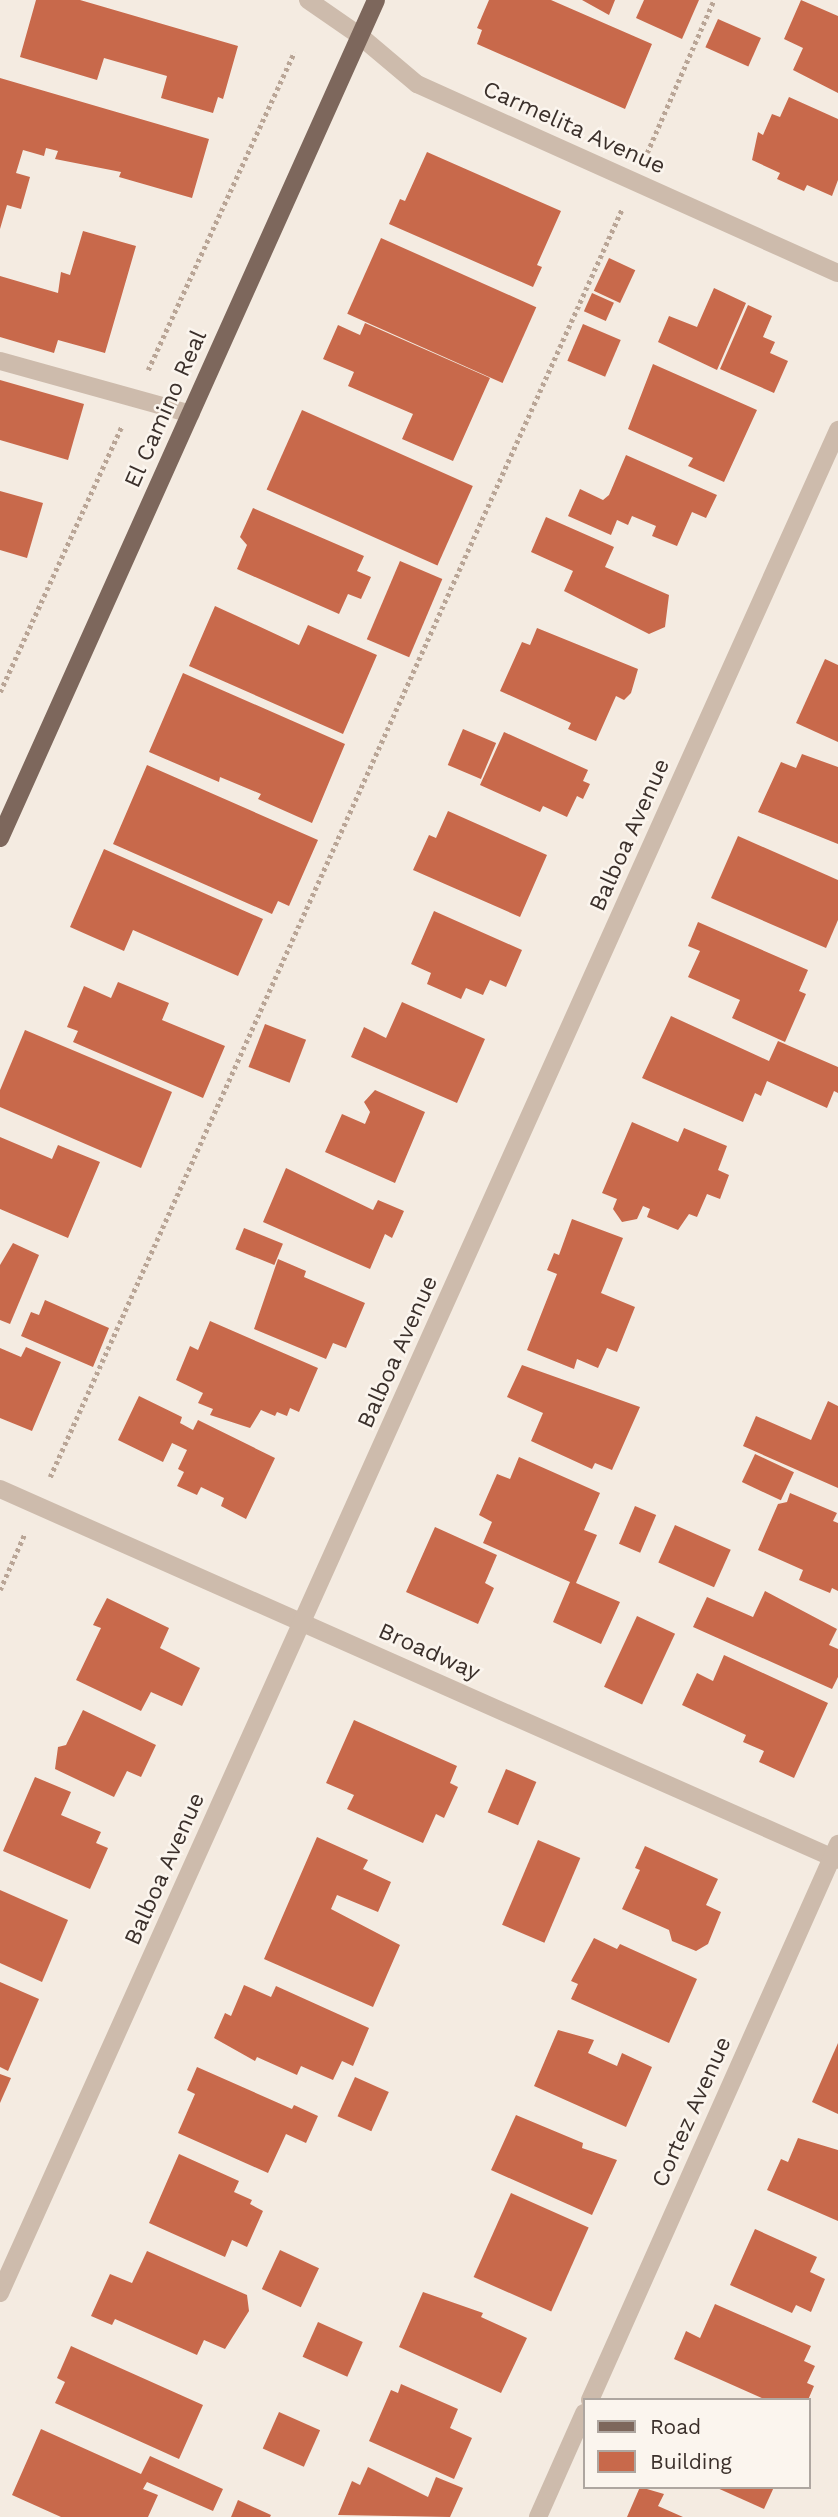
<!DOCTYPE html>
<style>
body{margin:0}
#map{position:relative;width:838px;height:2517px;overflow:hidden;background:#f4ebe1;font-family:"Work Sans",sans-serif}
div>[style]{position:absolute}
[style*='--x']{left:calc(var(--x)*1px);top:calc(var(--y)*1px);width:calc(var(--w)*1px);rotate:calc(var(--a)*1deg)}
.building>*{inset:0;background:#c8694b;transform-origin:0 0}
.path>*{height:4.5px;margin-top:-2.25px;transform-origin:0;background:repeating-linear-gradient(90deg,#b9a596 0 3.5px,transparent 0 7px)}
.minor>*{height:18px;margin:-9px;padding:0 9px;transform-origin:9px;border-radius:9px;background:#cdbbac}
.major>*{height:18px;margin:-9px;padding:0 9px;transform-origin:9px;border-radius:9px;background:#7d675c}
span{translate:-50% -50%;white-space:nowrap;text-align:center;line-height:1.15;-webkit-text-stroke:5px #fbf5ee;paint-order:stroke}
.street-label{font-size:23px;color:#3b302b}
.legend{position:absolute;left:583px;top:2398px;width:228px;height:91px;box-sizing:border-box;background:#fbf5ee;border:2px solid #aea6a0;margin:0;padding:9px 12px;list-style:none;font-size:21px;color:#3b302b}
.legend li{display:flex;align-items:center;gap:14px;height:35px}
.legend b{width:35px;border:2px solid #aea6a0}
</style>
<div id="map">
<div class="building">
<div style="clip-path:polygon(36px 0,80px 0,238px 46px,223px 99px,218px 97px,213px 113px,161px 98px,167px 76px,104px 58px,97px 80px,20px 57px)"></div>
<div style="clip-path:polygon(489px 0,551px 0,652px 44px,625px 109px,477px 44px,482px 30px,477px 28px)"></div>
<div style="clip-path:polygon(582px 0,615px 0,609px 15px)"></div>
<div style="clip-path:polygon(644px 0,699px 0,682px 39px,636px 18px)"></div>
<div style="clip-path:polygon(801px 0,838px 16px,838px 93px,793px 70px,803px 48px,784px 39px)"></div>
<div style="left:718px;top:19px;width:47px;height:31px;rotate:24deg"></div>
<div style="clip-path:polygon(0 78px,209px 139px,192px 198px,119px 177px,121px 172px,55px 159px,58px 151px,46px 148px,44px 156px,23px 150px,16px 173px,30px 177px,21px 209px,7px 205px,0 229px)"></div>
<div style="clip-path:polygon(789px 97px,838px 119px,838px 180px,832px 196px,807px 185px,804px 191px,777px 179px,780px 173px,752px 160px,758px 132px,763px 135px,772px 114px,780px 117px)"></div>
<div style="clip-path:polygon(427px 152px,561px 211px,537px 265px,542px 267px,533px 287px,389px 224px,400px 199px,405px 201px)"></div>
<div style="clip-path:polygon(83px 231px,136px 246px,105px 353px,58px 340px,54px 353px,0 337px,0 276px,58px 293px,61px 272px,70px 275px)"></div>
<div style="left:381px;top:238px;width:170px;height:83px;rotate:24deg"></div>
<div style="left:609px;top:258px;width:29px;height:36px;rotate:25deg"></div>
<div style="clip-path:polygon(714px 288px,746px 303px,717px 370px,658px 342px,669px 316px,697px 327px)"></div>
<div style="left:592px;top:293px;width:24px;height:20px;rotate:24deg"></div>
<div style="clip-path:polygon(748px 305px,772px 316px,763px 337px,775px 342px,770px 353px,788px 361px,774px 393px,720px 369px)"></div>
<div style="clip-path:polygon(365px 323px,490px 378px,453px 461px,402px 439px,413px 414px,348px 386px,354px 372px,323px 359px,338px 325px,360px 335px)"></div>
<div style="left:583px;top:324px;width:41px;height:40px;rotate:23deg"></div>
<div style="clip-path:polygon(653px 364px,757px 410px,724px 482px,688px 466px,693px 458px,628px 429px)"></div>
<div style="clip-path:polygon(0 380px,84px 404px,68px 460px,0 440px)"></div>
<div style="left:302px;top:410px;width:187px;height:87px;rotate:24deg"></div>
<div style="clip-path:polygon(626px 455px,717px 495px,706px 518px,692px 512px,677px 546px,652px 536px,656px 526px,632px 516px,628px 525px,617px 520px,611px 535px,568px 516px,580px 489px,603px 500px,609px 495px)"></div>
<div style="clip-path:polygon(0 491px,43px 503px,27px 558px,0 550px)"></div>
<div style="clip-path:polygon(253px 508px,364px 556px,357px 571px,371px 577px,361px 599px,348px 594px,339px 614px,237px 569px,247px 545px,240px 537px)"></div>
<div style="clip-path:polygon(546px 517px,614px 547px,605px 567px,669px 595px,665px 627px,649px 634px,564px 591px,573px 571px,531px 552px)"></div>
<div style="left:400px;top:561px;width:46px;height:85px;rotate:23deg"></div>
<div style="clip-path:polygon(215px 606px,299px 645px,308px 625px,377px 655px,343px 734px,189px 666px)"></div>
<div style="clip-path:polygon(537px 628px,638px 669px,631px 693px,624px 700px,616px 696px,596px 741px,568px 729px,571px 723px,500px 691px,522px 642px,530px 645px)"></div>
<div style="clip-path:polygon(825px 659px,838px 665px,838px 742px,796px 723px)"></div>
<div style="clip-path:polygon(183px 673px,345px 744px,312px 823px,258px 799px,261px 794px,220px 777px,219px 782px,149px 752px)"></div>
<div style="left:463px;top:729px;width:36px;height:39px;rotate:23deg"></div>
<div style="clip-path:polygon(504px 732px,588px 770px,583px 781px,590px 784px,583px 799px,577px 796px,567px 817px,543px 806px,540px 812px,480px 785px)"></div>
<div style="clip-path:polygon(802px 754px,838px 767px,838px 844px,758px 812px,781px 762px,796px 768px)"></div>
<div style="clip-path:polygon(147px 765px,318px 840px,289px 906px,278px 901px,272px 914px,113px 844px)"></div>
<div style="clip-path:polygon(448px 811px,547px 855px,520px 917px,413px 870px,429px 835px,436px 838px)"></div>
<div style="clip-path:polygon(738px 836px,838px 880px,838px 920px,826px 948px,711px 898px)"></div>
<div style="clip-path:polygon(104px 849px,263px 919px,238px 976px,133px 930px,124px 951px,70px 927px)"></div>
<div style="clip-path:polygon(434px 911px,522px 950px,506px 987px,490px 980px,483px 995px,466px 988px,461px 999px,427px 984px,431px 973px,411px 964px)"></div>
<div style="clip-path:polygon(698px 922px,808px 970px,799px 991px,806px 994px,785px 1042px,732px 1018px,740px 1000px,688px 977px,700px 951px,688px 946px)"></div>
<div style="clip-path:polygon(118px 982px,169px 1003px,162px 1020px,225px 1046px,203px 1098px,73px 1042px,78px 1031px,67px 1027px,84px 986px,111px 998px)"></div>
<div style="clip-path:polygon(402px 1002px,485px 1039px,457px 1103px,351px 1057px,364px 1027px,386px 1038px)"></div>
<div style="clip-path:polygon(671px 1016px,769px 1061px,778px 1041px,838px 1067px,838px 1093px,834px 1091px,827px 1108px,767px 1081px,761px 1096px,755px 1093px,743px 1122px,642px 1078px)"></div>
<div style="left:265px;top:1024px;width:44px;height:46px;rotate:21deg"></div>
<div style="clip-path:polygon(25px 1030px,172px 1092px,141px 1168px,0 1107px,0 1090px)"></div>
<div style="clip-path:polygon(375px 1090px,425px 1112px,395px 1183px,325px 1152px,342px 1114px,365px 1124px,370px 1112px,364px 1102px)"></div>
<div style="clip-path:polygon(632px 1122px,678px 1142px,684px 1128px,727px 1146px,718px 1170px,729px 1175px,720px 1199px,707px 1194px,697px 1217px,689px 1214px,678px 1230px,647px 1217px,650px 1209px,643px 1206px,637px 1219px,622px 1222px,613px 1209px,617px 1199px,602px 1193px)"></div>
<div style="clip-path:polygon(0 1137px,52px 1159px,58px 1145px,100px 1162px,68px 1238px,0 1209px)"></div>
<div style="clip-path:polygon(286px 1168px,373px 1210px,378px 1200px,404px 1211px,392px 1238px,385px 1234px,370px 1269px,263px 1222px)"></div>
<div style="clip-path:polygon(572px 1219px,623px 1238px,601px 1293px,635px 1307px,617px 1352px,607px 1348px,598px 1368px,577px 1359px,574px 1369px,527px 1350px,557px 1274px,547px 1270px,554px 1253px,559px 1255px)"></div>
<div style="left:244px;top:1228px;width:42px;height:23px;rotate:22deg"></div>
<div style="clip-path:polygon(13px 1243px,39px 1255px,10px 1324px,0 1320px,0 1265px)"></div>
<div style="clip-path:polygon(278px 1259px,306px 1271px,304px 1277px,365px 1303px,346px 1348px,333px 1343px,326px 1359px,254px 1329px)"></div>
<div style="clip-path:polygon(45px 1300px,109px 1328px,93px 1367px,21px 1336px,31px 1312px,39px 1315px)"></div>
<div style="clip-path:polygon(210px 1321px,318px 1368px,299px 1412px,290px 1408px,287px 1416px,277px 1412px,275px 1416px,261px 1410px,250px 1428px,210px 1415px,213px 1409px,198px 1403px,203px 1393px,176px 1380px,190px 1346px,198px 1350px)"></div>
<div style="clip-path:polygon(26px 1347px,61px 1362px,32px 1431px,0 1418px,0 1348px,21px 1357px)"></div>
<div style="clip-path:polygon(522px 1365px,640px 1407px,612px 1470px,595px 1463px,592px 1469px,531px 1441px,543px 1413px,507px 1397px)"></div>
<div style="clip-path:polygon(139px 1396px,182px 1417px,180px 1423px,193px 1430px,198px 1420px,275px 1458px,246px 1519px,221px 1506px,224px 1498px,201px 1487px,197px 1495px,177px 1486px,184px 1472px,178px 1469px,187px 1450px,172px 1443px,163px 1462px,118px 1440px)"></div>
<div style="clip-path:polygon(828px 1401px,838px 1406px,838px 1488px,743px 1446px,756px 1416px,811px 1440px)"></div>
<div style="left:755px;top:1454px;width:43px;height:31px;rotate:25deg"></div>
<div style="clip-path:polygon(519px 1457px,600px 1493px,584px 1530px,597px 1535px,576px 1583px,620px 1602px,601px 1644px,553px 1622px,570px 1582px,483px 1543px,492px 1522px,479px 1515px,497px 1474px,510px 1479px)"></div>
<div style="clip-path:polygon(790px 1493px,837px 1513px,833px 1521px,838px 1523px,838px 1591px,832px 1588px,830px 1593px,799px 1580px,803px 1570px,758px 1550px,778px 1504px,787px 1502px)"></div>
<div style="left:635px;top:1506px;width:23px;height:41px;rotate:23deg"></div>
<div style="left:675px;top:1525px;width:61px;height:41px;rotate:24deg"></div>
<div style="clip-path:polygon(435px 1527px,497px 1555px,485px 1583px,494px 1588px,478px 1624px,406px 1592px)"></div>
<div style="clip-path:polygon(765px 1591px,837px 1629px,829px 1645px,838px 1649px,838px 1677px,832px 1689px,693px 1627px,707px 1597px,753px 1617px)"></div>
<div style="clip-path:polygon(107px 1598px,169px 1628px,160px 1648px,200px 1668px,182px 1706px,151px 1692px,141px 1711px,76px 1680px,101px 1628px,93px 1625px)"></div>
<div style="left:637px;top:1616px;width:42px;height:78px;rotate:25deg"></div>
<div style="clip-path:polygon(724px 1655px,828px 1703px,794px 1778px,759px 1762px,764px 1751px,743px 1742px,746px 1735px,682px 1705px,697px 1673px,713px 1681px)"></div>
<div style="clip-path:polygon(83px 1710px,156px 1745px,141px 1777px,127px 1771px,114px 1797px,55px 1769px,58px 1747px,66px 1745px)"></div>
<div style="clip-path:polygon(354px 1720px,457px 1766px,450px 1783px,458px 1787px,444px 1818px,436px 1814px,423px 1843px,347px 1809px,354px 1795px,326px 1783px)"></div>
<div style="left:506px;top:1769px;width:33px;height:47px;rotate:23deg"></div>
<div style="clip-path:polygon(35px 1777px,71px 1792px,61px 1815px,101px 1832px,96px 1843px,108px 1848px,90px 1889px,3px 1851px)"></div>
<div style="clip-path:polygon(317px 1837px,368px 1860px,363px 1869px,391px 1882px,378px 1912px,337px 1895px,331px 1909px,400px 1945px,373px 2007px,264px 1959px)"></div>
<div style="left:538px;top:1840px;width:46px;height:92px;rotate:23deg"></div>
<div style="clip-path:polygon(645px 1846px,718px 1879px,706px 1905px,721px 1912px,708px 1944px,696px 1951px,672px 1941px,669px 1930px,622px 1909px,640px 1870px,635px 1868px)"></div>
<div style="clip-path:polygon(0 1890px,68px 1920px,42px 1982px,0 1963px)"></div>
<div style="clip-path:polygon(594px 1938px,617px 1949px,620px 1944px,697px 1979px,669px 2043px,571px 1999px,578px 1984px,571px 1981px)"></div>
<div style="clip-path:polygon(0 1982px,39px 1999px,8px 2071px,0 2067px)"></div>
<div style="clip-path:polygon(244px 1985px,271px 1997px,276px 1986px,369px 2028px,353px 2066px,342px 2061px,333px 2080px,301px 2066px,297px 2075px,257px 2057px,255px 2061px,214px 2038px,225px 2013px,231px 2016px)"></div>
<div style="clip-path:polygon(558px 2030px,594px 2040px,588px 2053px,617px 2066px,622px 2053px,652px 2067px,626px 2127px,534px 2086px)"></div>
<div style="clip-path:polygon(838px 2043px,838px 2114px,812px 2102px)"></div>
<div style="clip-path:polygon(197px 2067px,292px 2109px,294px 2105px,318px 2116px,306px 2143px,286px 2134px,268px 2173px,178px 2133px,195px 2094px,187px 2090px)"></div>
<div style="clip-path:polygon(0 2074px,11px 2078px,0 2103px)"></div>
<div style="left:355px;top:2077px;width:37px;height:43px;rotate:24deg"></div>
<div style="clip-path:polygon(516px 2115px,583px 2143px,582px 2148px,617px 2160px,592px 2215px,491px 2170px)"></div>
<div style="clip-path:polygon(798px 2138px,838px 2150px,838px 2221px,767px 2190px,781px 2159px,788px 2162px)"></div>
<div style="clip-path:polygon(179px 2154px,239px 2181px,234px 2192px,252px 2200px,250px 2204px,263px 2211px,247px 2247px,232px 2240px,225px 2257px,149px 2223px)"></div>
<div style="left:511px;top:2193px;width:85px;height:92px;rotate:24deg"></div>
<div style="clip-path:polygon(755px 2229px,817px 2257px,810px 2272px,825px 2279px,811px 2312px,796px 2305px,792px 2313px,730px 2285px)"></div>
<div style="left:280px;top:2250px;width:43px;height:43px;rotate:25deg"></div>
<div style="clip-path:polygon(147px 2251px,247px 2295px,249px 2311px,225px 2349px,204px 2340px,197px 2355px,115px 2319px,112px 2325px,91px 2316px,110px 2274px,132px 2283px)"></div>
<div style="clip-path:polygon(423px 2292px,483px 2313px,481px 2317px,527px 2338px,501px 2393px,399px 2347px)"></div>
<div style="clip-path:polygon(715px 2304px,811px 2346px,804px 2361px,815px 2366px,807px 2383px,814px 2386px,808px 2400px,766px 2400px,674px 2359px,686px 2331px,700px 2338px)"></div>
<div style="left:318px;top:2322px;width:49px;height:38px;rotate:24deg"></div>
<div style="clip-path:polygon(71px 2346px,203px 2405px,179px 2459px,55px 2403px,65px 2382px,57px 2378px)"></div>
<div style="clip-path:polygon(401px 2384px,458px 2409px,450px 2428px,472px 2438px,454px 2479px,369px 2441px,391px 2390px,398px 2393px)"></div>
<div style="left:279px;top:2412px;width:45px;height:40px;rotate:24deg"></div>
<div style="clip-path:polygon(41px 2429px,141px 2474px,150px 2456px,223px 2489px,213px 2511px,147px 2482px,143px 2489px,158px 2495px,148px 2517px,61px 2517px,12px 2495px)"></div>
<div style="clip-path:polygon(368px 2467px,428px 2497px,436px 2477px,463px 2488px,450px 2517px,338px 2515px,352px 2481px,360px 2485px)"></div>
<div style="clip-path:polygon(640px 2487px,664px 2494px,658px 2506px,683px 2517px,627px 2517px)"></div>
<div style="clip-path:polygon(715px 2487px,774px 2487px,764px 2509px)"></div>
<div style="clip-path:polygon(238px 2500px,271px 2515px,270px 2517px,231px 2517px)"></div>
</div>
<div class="path">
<div style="--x:647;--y:153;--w:167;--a:-66.4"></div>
<div style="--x:148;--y:370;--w:350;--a:-65.3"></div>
<div style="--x:0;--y:692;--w:293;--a:-65.4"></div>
<div style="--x:50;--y:1477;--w:1391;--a:-65.72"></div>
<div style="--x:0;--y:1590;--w:62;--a:-66.3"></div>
</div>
<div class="minor">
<div style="--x:308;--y:0;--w:63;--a:34.7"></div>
<div style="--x:360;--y:36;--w:75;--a:40.1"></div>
<div style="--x:417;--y:84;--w:461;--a:24.2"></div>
<div style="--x:0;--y:361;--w:198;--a:15.5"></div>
<div style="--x:0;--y:1489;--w:916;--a:23.88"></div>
<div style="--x:0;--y:2293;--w:2043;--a:-65.78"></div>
<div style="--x:590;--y:2400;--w:609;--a:-65.96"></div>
<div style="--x:538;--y:2517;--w:114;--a:-66.1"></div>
</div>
<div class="major">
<div style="--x:0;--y:838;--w:918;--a:-65.83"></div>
</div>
<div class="street-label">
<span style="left:574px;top:128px;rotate:24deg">Carmelita Avenue</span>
<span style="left:166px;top:409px;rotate:-66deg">El Camino Real</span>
<span style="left:630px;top:835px;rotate:-66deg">Balboa Avenue</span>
<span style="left:398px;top:1352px;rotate:-66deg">Balboa Avenue</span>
<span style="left:429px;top:1652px;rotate:24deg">Broadway</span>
<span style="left:165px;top:1869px;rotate:-66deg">Balboa Avenue</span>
<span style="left:692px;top:2112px;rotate:-66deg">Cortez Avenue</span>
</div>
<ul class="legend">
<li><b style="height:9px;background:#7d675c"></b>Road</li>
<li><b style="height:19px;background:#c8694b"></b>Building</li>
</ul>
</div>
